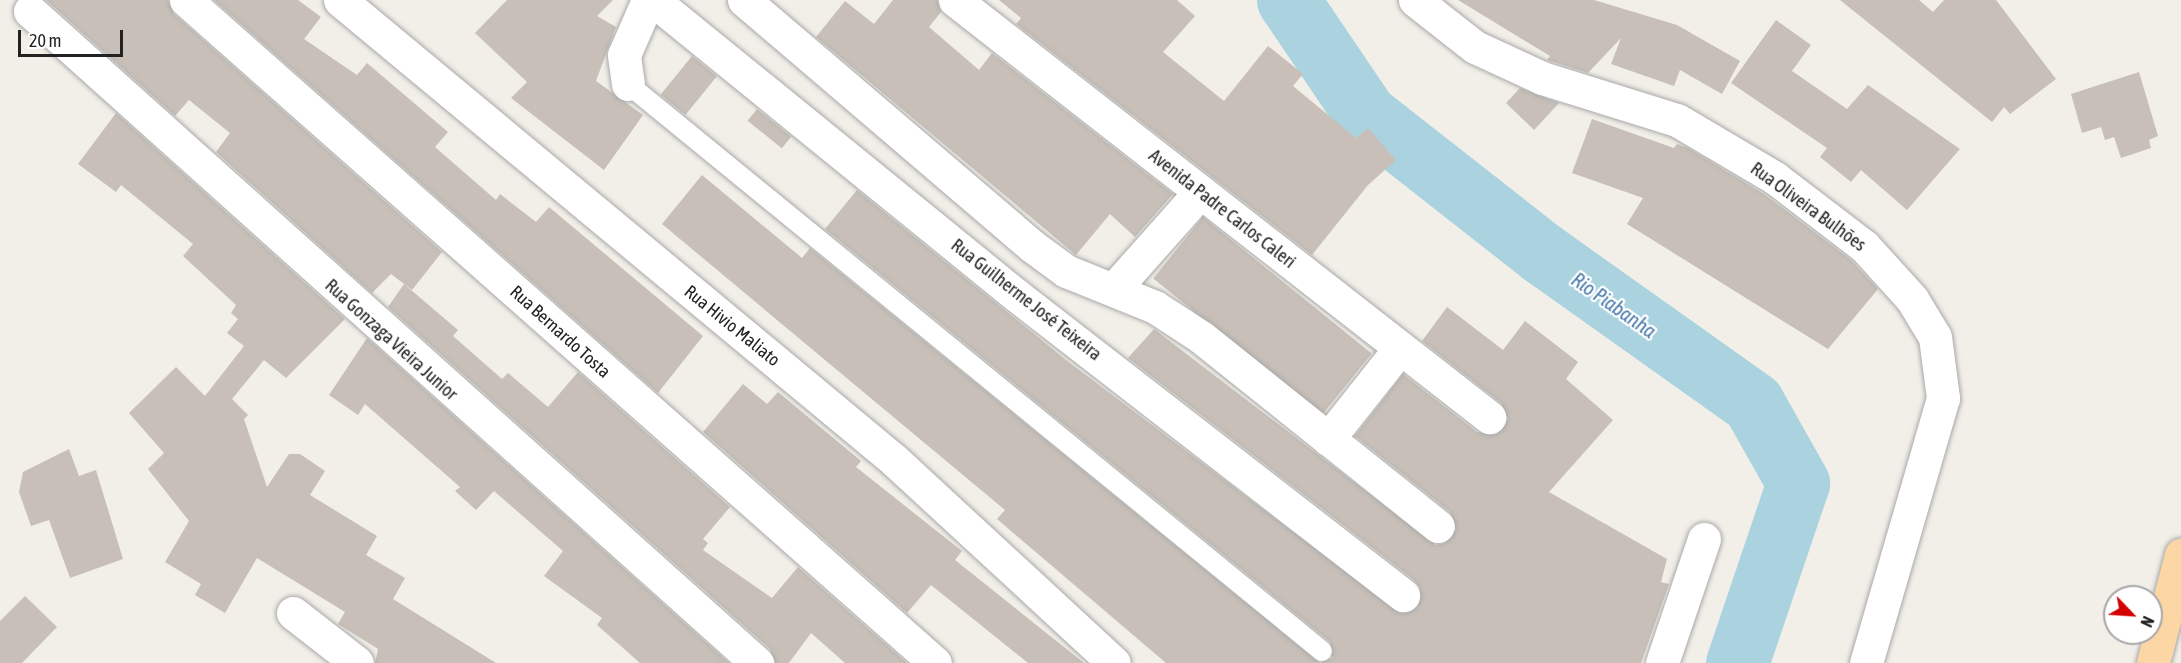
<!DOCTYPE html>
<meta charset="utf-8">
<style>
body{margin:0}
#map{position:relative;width:2181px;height:663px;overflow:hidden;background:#f2efe9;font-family:"Asap Condensed",sans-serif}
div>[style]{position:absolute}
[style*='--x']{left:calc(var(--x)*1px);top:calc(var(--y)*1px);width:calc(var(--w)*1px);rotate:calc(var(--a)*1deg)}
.river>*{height:63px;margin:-31.5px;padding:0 31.5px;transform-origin:31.5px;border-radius:31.5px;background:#aad3df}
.building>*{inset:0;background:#c7bfb8;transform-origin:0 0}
.roads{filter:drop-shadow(0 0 2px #a9a9a9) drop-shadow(0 0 2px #a9a9a9)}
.service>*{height:20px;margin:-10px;padding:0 10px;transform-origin:10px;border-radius:10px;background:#fff}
.minor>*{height:33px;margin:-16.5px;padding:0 16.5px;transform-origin:16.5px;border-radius:16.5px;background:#fff}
.tertiary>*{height:33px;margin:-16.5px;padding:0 16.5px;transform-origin:16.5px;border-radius:16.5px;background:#fff}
.primary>*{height:33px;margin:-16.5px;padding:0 16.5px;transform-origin:16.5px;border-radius:16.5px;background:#fcd6a4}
span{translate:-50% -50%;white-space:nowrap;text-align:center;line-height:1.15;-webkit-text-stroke:4.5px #fff;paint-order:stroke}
.street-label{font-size:18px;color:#222}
.water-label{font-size:20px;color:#4a7aab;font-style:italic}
.north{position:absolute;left:2103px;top:585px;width:60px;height:60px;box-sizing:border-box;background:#fff;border:2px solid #a7a7a7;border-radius:50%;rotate:115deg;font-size:16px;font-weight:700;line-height:24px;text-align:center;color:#222}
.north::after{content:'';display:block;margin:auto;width:21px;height:27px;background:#d40000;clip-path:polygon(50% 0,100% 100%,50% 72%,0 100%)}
.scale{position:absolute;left:18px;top:30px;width:105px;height:27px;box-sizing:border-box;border:3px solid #222;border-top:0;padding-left:8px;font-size:18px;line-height:21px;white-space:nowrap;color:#222;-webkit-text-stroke:4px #fff;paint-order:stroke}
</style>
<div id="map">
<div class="river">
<div style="--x:1288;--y:0;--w:139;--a:55.9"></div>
<div style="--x:1366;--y:115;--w:224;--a:38.1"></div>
<div style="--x:1542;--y:253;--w:259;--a:35.4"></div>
<div style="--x:1753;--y:403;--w:92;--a:60.6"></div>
<div style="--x:1798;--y:483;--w:190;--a:108.7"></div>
</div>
<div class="building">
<div style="clip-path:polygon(46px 0,168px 0,174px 14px,442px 252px,412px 290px,391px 274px,372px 293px,216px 152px,230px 133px,189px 100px,175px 116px)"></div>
<div style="clip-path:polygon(214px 0,298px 0,321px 17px,304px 39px,357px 75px,367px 63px,448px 132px,435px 147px,496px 200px,500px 194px,536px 222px,549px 207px,703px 336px,658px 393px)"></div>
<div style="clip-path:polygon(507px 0,613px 0,597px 16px,616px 27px,596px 81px,643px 115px,604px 170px,511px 98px,527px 82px,475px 33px)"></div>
<div style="clip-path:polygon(893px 0,937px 0,941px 12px,929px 27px,979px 70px,992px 53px,1173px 194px,1135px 237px,1110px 214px,1076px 255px,816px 37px,845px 1px,874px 24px)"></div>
<div style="clip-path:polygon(999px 0,1177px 0,1195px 16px,1163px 52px,1224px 101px,1268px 46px,1303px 74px,1293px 86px,1356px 138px,1368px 128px,1396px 160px,1368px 185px,1312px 255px,1016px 24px,1021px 18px)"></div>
<div style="clip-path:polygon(1458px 0,1594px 0,1677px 25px,1740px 61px,1722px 94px,1680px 70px,1674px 86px,1611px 64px,1621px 38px,1588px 73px,1547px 60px,1550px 56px)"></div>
<div style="clip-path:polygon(1840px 0,1919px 0,1933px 12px,1944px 0,1996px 0,2056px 79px,2010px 114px,2004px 107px,1992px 122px)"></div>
<div style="clip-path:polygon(1776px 20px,1811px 45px,1792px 71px,1847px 109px,1868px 85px,1960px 149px,1907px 210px,1861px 170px,1851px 182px,1820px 157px,1827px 148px,1731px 83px)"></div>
<div style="left:692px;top:56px;width:32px;height:50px;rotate:39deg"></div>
<div style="clip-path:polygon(2139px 72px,2158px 136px,2149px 140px,2151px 148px,2121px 158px,2114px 137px,2105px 140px,2101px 127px,2082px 133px,2071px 94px)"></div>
<div style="clip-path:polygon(1520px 88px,1559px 103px,1534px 130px,1506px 103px)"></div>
<div style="left:757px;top:109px;width:44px;height:15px;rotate:39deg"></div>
<div style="clip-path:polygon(116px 113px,345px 319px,286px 378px,264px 360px,232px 399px,248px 415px,244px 419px,267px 487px,289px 454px,300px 454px,325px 471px,310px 495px,377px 536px,366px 555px,405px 578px,393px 599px,496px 663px,375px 663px,378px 649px,338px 624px,345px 612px,257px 558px,225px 613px,195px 595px,201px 584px,165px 562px,189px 521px,148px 469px,164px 453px,129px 413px,176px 367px,205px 396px,244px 346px,227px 333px,238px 319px,231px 313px,236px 305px,183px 256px,193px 244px,121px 185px,116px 192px,78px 164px)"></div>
<div style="clip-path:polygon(1592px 119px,1674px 148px,1677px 144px,1688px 148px,1764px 194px,1851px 260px,1878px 289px,1828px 349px,1627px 224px,1643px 198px,1572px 173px)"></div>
<div style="clip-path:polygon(702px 175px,802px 258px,810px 248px,1320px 663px,1332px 658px,1330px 642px,825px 229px,857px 190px,1066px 360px,1400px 613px,1418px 606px,1420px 588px,1414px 580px,1128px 358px,1154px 329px,1436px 545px,1445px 543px,1456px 529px,1450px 512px,1355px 436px,1403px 374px,1477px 432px,1497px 434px,1508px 419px,1501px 403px,1422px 341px,1447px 307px,1503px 350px,1525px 321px,1578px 362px,1566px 379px,1613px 420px,1549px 492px,1667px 559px,1661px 582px,1669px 584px,1641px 663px,1166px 663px,997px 519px,1005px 510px,662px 224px)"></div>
<div style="left:1203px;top:217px;width:217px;height:79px;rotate:39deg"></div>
<div style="clip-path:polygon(404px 284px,458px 330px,453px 336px,502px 379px,508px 373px,548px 407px,578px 372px,730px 507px,703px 539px,708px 543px,703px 550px,772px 598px,798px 567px,907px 663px,845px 663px,811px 633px,789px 663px,775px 663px,770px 649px,388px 307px)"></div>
<div style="clip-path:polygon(367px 338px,729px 663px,640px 663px,597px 625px,602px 618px,544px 576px,563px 551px,494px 491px,476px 510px,455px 491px,460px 487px,365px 404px,358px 415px,329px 395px)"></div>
<div style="clip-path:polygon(743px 384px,767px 404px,778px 392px,861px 461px,856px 467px,962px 551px,955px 560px,1084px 663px,1028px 663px,931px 585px,907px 613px,703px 432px)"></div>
<div style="clip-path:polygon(69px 449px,79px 476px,96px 470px,123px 559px,70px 578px,49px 520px,31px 526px,19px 492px,23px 472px)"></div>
<div style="clip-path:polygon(25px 596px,57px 627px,22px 663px,0 663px,0 621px)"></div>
</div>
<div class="roads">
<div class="service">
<div style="--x:628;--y:84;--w:896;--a:39.25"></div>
</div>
<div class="minor">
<div style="--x:186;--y:0;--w:1000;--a:41.51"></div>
<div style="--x:653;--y:0;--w:468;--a:39.1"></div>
<div style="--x:1016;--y:295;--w:490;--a:37.8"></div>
<div style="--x:744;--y:0;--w:379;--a:40.5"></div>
<div style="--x:1032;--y:246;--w:42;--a:36.3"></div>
<div style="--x:1066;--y:271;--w:96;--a:22"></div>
<div style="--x:1155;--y:307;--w:55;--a:33.1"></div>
<div style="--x:1201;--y:337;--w:303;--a:38.6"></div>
<div style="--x:955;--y:0;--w:678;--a:37.99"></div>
<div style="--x:1415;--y:0;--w:76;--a:38.1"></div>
<div style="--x:1475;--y:47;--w:74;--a:24.8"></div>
<div style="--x:1542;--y:78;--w:141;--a:17.3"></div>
<div style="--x:1677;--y:120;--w:114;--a:30.6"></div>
<div style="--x:1775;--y:178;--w:112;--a:37.4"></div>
<div style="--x:1864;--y:246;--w:72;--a:47.8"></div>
<div style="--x:1912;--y:299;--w:44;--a:58.8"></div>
<div style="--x:1935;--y:337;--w:62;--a:82.5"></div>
<div style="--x:1943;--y:398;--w:276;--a:106.2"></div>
<div style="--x:30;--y:11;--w:977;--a:41.89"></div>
<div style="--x:628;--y:84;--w:29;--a:-98"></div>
<div style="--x:624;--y:55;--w:60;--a:-66.4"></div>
<div style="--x:1114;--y:289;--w:130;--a:-48.4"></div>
<div style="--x:1328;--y:439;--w:116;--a:-51.6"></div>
<div style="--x:293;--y:613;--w:81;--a:38"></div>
<div style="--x:1662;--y:663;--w:131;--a:-71.3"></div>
</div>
<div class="tertiary">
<div style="--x:340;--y:0;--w:720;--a:39.7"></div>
<div style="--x:894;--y:460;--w:299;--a:42.7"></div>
</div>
<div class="primary">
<div style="--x:2153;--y:663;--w:112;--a:-75.5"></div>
</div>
</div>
<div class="street-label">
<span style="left:1808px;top:207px;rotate:36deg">Rua Oliveira Bulhões</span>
<span style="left:1222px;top:209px;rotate:38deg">Avenida Padre Carlos Caleri</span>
<span style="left:1026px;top:300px;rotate:38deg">Rua Guilherme José Teixeira</span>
<span style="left:732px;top:326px;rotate:39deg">Rua Hivio Maliato</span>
<span style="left:560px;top:332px;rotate:42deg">Rua Bernardo Tosta</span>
<span style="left:391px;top:340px;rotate:42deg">Rua Gonzaga Vieira Junior</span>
</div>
<div class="water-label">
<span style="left:1614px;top:305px;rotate:35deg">Rio Piabanha</span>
</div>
<div class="north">N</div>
<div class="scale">20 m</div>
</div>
